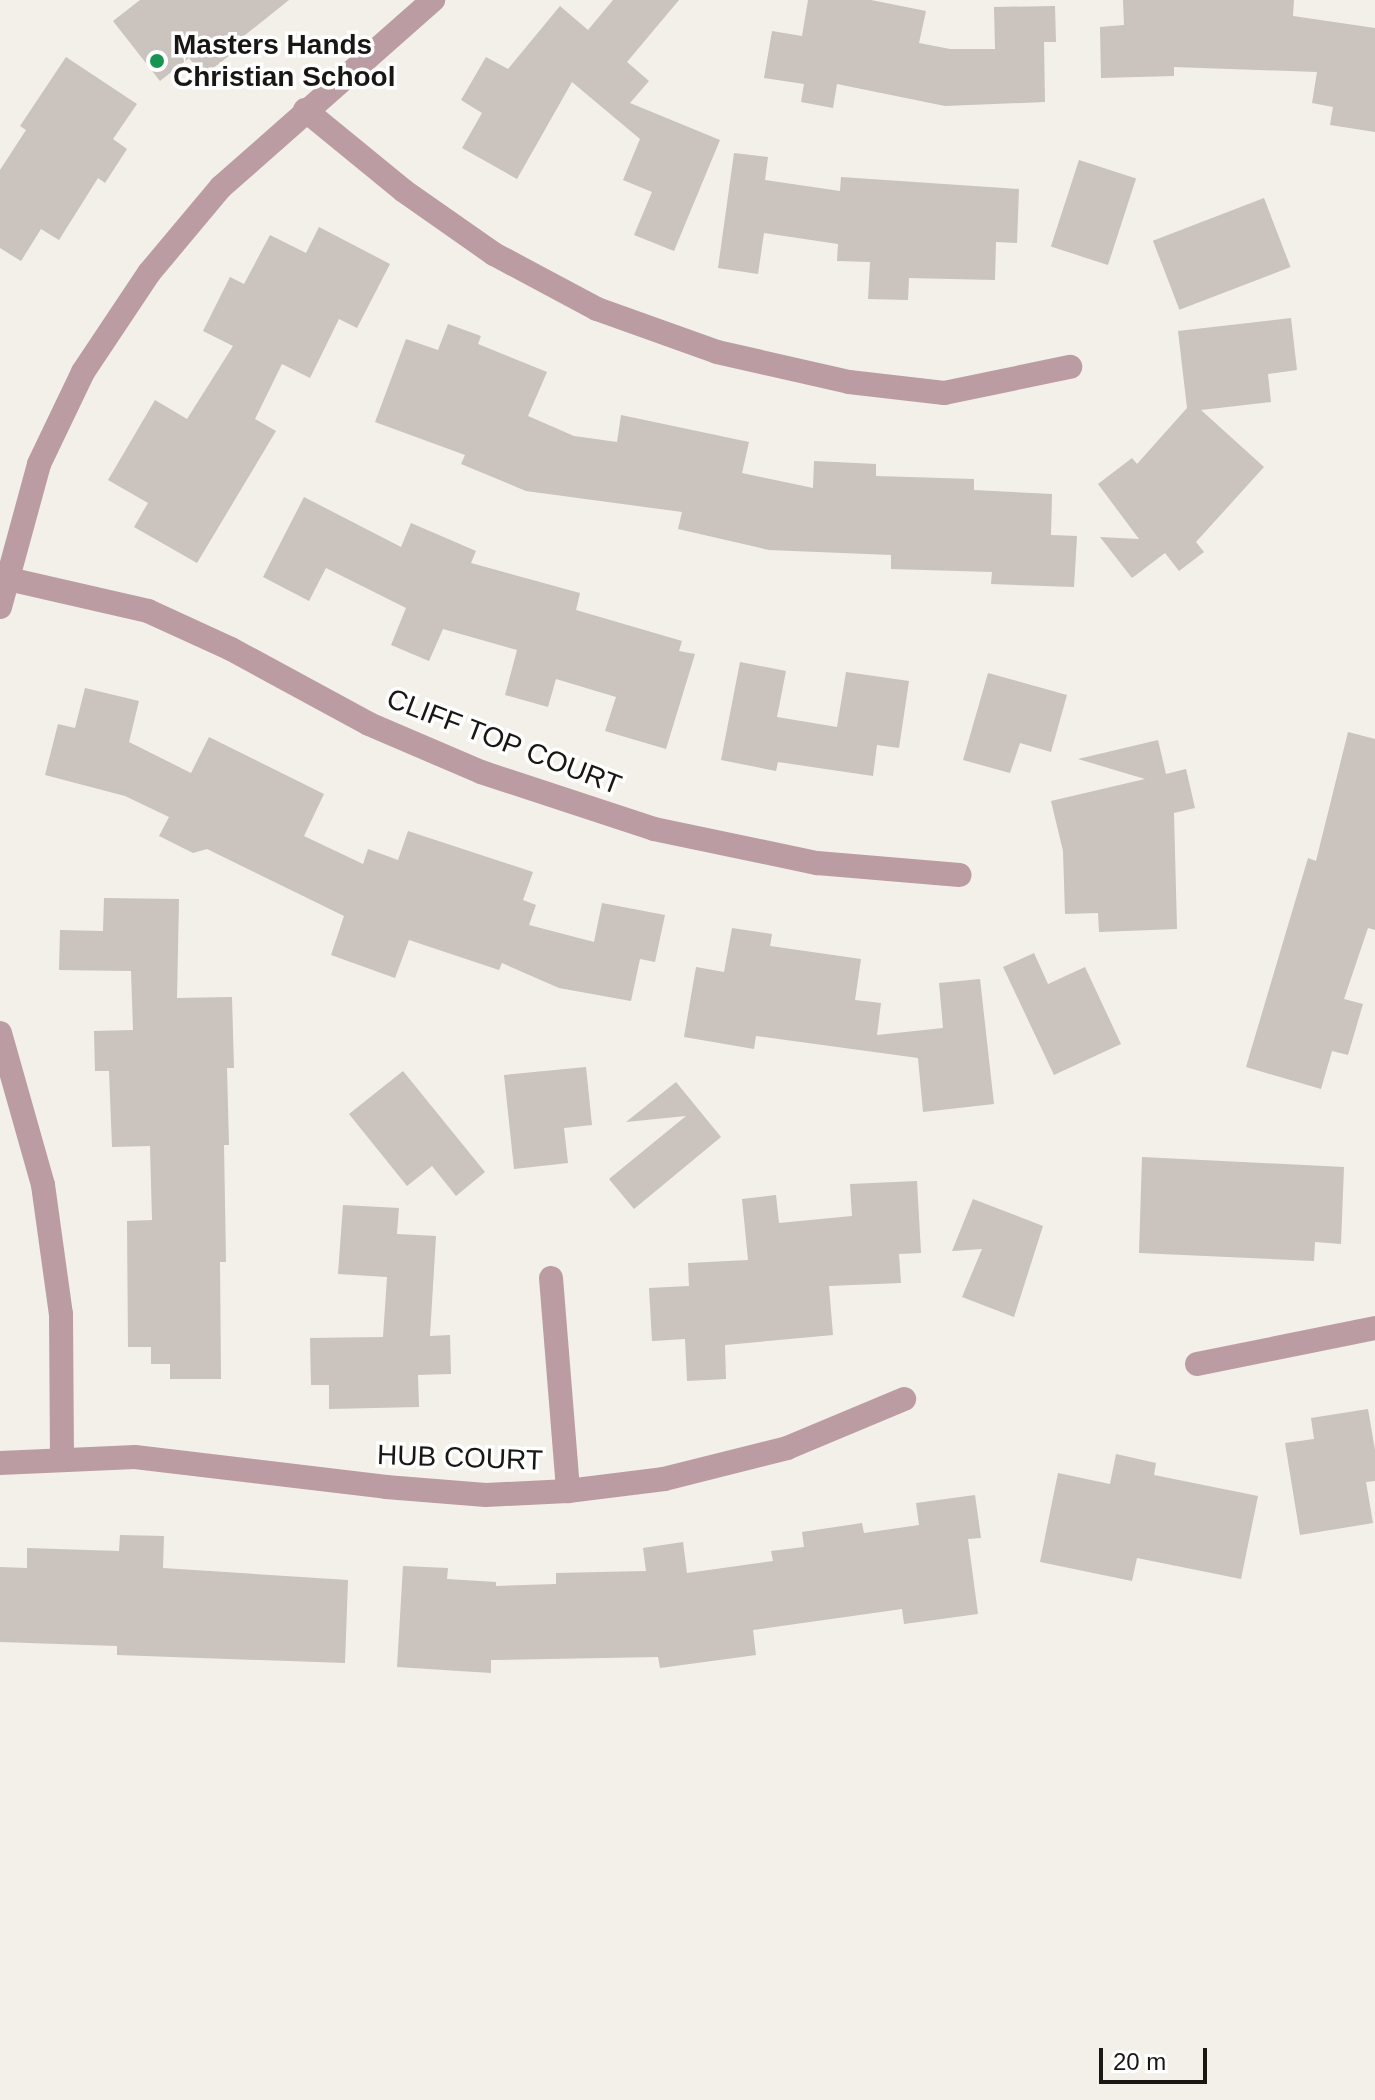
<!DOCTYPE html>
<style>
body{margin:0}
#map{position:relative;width:1375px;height:2100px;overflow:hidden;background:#f2f0e8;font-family:Helvetica,sans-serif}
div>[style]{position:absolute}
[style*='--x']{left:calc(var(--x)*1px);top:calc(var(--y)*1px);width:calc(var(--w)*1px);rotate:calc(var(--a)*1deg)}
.building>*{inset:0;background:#cac3be;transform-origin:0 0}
.street>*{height:24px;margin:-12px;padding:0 12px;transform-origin:12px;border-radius:12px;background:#bc9ca3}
.dots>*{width:22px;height:22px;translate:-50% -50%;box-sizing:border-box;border:4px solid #fff;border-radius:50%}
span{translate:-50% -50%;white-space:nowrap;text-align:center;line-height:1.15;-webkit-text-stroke:7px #fff;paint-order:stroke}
.poi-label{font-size:28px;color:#181714;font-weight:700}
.left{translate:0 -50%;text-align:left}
.street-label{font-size:28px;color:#181714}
.scale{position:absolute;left:1099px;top:2048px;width:108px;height:36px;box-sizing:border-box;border:4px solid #181714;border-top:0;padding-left:10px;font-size:24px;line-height:28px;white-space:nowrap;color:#181714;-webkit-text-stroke:6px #fff;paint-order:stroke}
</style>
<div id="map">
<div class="building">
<div style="clip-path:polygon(140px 0,289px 0,230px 47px,234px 52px,203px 76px,189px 58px,160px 81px,113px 21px)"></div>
<div style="clip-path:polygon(613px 0,679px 0,627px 62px,649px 81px,630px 103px,720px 140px,674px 251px,634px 235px,652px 192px,623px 180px,640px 139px,572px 82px,517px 179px,462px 148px,482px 113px,461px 100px,486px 57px,508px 69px,560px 6px,588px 30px)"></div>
<div style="clip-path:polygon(808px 0,871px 0,926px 11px,919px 43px,950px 49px,995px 49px,994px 7px,1055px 6px,1056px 42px,1044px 42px,1045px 102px,945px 106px,837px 84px,833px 108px,801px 102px,804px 84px,764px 78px,772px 31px,802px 36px)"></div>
<div style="clip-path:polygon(1123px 0,1294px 0,1293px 16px,1375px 28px,1375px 132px,1330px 125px,1333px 107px,1312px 103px,1317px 72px,1174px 67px,1174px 76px,1101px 78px,1100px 27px,1124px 25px)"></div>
<div style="clip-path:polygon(66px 57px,137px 104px,113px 139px,127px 149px,105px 183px,98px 178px,59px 240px,41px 229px,21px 261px,0 248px,0 170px,26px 130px,20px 126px)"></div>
<div style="clip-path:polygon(734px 153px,768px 157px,765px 180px,840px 191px,841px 177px,1019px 189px,1017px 243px,996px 242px,995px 280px,909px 278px,908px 300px,868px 299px,870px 262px,837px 261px,838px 244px,764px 233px,758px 274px,718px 268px)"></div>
<div style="left:1079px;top:160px;width:60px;height:91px;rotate:18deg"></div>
<div style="left:1264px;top:198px;width:74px;height:119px;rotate:69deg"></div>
<div style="clip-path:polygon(319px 227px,390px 264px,357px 328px,339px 319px,310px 378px,282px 364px,255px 419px,276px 431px,197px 563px,134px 527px,148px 503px,108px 480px,155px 400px,187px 419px,233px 346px,203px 331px,230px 277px,244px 284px,270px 235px,306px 253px)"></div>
<div style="clip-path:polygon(1291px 318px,1297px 370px,1268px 374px,1271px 402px,1201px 410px,1264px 467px,1196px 542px,1204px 552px,1179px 571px,1165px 553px,1132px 578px,1100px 537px,1139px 539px,1098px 484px,1132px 458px,1137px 464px,1187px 408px,1178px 331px)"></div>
<div style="clip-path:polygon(448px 324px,481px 336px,478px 344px,547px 372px,528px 416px,574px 436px,617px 442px,621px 415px,749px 442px,742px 473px,813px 488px,814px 461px,876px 464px,876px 476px,974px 479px,974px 490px,1052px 494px,1051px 535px,1077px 536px,1074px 587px,991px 584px,992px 572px,891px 569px,891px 555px,769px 550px,678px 529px,682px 512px,526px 491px,461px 464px,465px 455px,375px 422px,406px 339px,438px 350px)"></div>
<div style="clip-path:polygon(304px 497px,401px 547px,411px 523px,476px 551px,471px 563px,580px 593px,576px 610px,682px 641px,679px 651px,695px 654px,666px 749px,605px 731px,616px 697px,556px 679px,548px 707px,505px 695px,517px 650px,443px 629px,429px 661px,391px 645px,406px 608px,326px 568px,309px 601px,263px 577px)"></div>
<div style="clip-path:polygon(740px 662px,786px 671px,777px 717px,837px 727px,846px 672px,909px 681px,899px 748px,877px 745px,873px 776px,778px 762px,776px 771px,721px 760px)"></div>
<div style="clip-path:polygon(988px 673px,1067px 695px,1051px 752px,1020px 743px,1010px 773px,963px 760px)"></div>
<div style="clip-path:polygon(85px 688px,139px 701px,129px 742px,191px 773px,209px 737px,324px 794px,304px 836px,363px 864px,368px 849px,398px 860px,408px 831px,533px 872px,523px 900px,536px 905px,529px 925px,594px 942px,602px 903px,665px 915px,655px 962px,640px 959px,631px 1001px,559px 988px,502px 963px,499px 970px,409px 940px,395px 978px,331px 955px,344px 916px,207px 849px,193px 853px,159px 836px,169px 817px,125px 796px,45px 775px,58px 724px,75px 728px)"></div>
<div style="clip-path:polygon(1348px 732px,1375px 739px,1375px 930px,1368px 928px,1344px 999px,1363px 1004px,1348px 1055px,1332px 1051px,1321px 1089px,1246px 1067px,1308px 858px,1316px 861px)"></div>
<div style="clip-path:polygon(1158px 740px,1166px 774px,1186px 769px,1195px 808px,1174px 813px,1177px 929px,1099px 932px,1098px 913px,1065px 914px,1063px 851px,1051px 801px,1145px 779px,1078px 759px)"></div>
<div style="clip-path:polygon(104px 898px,179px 899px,177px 998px,232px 997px,234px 1068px,227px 1068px,229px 1145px,224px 1145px,226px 1262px,220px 1262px,221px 1379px,170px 1379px,170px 1364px,151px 1364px,151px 1347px,128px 1347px,127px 1221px,152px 1220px,150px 1146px,112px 1147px,109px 1071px,95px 1071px,94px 1031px,133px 1030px,131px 971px,59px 970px,60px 930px,103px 931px)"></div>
<div style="clip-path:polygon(732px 928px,772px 934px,770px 946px,861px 959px,855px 1000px,881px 1003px,877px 1035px,943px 1028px,939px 983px,980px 979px,994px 1104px,923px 1112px,918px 1058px,756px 1036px,754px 1049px,684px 1037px,696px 967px,724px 972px)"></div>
<div style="clip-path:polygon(1034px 953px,1048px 984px,1085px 967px,1121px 1044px,1054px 1075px,1003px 967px)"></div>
<div style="clip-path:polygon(586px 1067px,592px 1125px,564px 1128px,568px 1163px,514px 1169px,504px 1075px)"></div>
<div style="clip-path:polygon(403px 1071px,485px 1172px,456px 1196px,432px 1166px,407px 1186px,349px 1114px)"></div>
<div style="clip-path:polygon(676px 1082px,721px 1137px,634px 1209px,609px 1179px,686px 1116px,626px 1122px)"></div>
<div style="clip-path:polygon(1142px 1157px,1344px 1167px,1341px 1244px,1315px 1242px,1314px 1261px,1139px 1253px)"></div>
<div style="clip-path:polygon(917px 1181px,921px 1253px,899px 1254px,901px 1283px,829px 1286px,833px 1335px,725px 1345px,726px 1379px,687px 1381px,685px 1339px,652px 1341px,649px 1288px,689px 1286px,688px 1263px,748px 1260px,742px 1199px,776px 1195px,779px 1223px,852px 1216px,850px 1184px)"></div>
<div style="clip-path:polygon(973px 1199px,1043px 1226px,1014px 1317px,962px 1297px,982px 1249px,952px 1251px)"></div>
<div style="clip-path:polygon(343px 1205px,399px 1208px,397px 1234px,436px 1236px,430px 1336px,450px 1335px,451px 1374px,418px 1375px,419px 1407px,329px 1409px,329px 1385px,311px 1385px,310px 1338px,383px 1337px,387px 1277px,338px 1274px)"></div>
<div style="clip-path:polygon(1368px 1409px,1375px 1450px,1375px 1481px,1366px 1482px,1373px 1523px,1300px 1535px,1285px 1443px,1314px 1439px,1311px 1418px)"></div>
<div style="clip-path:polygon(1116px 1454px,1156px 1463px,1154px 1475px,1258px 1496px,1241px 1579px,1137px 1558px,1132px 1581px,1040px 1562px,1058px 1473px,1110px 1484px)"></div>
<div style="clip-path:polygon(975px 1495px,981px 1538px,968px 1539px,978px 1614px,904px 1624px,902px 1609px,753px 1630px,756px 1655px,660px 1668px,658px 1657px,491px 1660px,491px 1673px,397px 1667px,403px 1566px,448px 1568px,447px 1579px,496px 1582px,496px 1586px,556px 1584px,556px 1573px,646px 1571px,643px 1548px,683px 1542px,687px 1573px,773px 1561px,771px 1551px,804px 1547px,802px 1532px,862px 1523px,864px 1533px,919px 1525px,916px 1503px)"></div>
<div style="clip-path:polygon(120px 1535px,164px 1536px,163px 1568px,348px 1580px,345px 1663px,117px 1655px,117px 1646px,0 1642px,0 1567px,27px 1568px,27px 1548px,119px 1551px)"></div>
</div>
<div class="street">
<div style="--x:305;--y:110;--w:128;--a:39.3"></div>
<div style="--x:404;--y:191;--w:110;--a:35"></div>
<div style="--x:494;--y:254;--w:117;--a:28.1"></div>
<div style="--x:597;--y:309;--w:127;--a:19.7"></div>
<div style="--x:717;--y:352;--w:135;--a:12.8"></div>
<div style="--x:849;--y:382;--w:96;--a:6.6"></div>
<div style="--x:944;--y:393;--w:129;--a:-11.7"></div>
<div style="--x:4;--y:578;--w:148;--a:12.9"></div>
<div style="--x:148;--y:611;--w:91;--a:24.6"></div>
<div style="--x:231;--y:649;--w:157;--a:28.5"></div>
<div style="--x:369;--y:724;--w:122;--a:23.2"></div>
<div style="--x:481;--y:772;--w:182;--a:18.2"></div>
<div style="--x:654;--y:829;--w:167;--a:11.8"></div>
<div style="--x:817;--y:863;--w:143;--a:4.8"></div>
<div style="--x:0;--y:607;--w:148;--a:-74.7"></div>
<div style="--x:39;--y:464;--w:102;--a:-64.4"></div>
<div style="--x:83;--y:372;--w:119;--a:-56.3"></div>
<div style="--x:149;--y:273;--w:112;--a:-50.1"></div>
<div style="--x:221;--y:187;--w:283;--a:-41.4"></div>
<div style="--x:0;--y:1033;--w:158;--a:74.2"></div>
<div style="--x:43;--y:1185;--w:130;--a:82.1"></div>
<div style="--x:61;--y:1314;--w:144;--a:89.6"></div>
<div style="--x:551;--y:1278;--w:214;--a:85.4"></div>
<div style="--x:1197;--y:1364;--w:182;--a:-11.4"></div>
<div style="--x:0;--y:1463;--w:135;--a:-2.5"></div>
<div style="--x:135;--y:1457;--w:253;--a:6.8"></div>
<div style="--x:386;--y:1487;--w:100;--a:4.6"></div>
<div style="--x:486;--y:1495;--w:82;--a:-2.8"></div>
<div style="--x:568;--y:1491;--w:97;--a:-7.1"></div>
<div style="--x:664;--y:1479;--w:127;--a:-14.1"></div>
<div style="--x:787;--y:1448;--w:127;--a:-22.7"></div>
</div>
<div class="dots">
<div style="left:157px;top:61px;background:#189451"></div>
</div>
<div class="poi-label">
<span class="left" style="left:173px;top:61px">Masters Hands<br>Christian School</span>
</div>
<div class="street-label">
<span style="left:504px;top:742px;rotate:21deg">CLIFF TOP COURT</span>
<span style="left:460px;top:1458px;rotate:2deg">HUB COURT</span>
</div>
<div class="scale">20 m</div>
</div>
